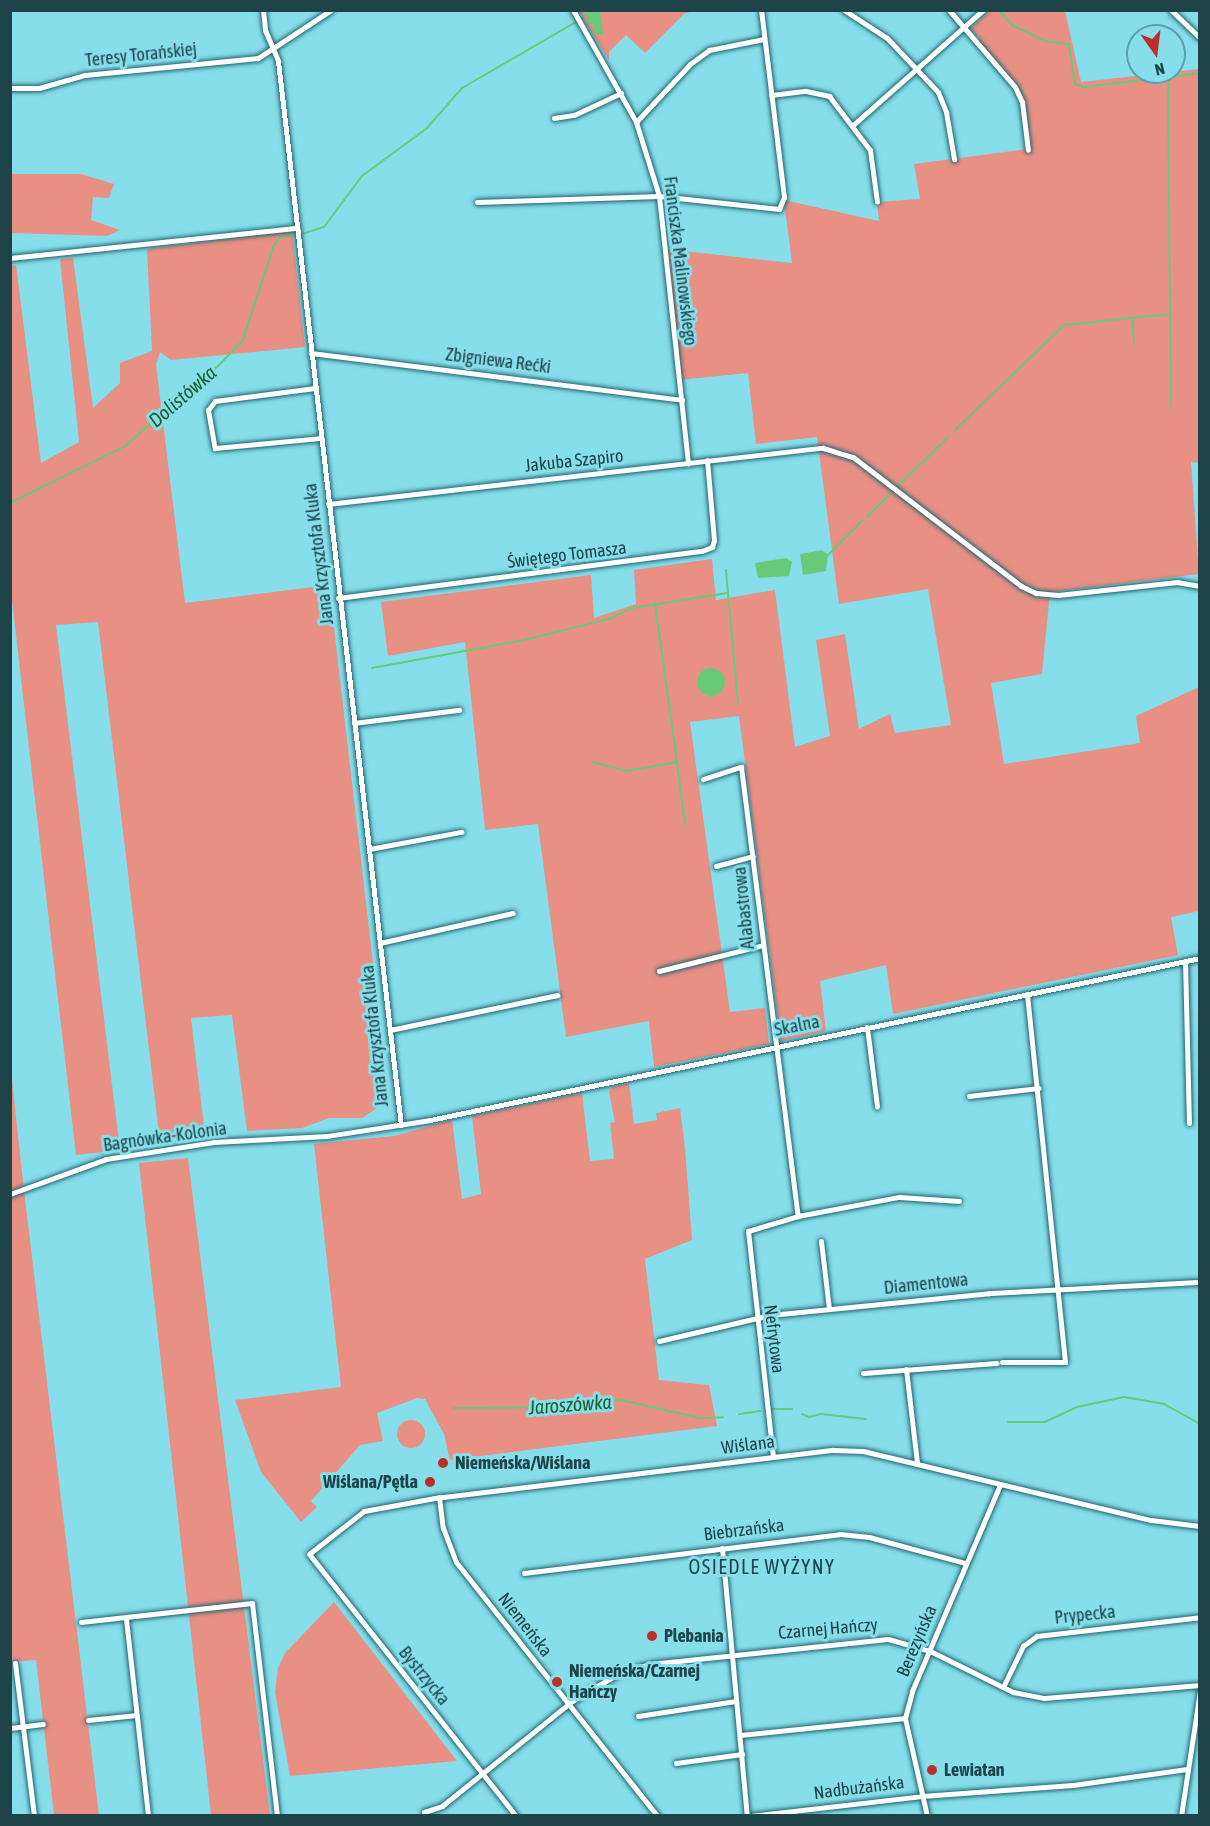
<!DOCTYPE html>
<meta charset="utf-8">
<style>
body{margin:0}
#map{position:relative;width:1210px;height:1826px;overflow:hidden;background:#86deeb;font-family:"Asap Condensed",sans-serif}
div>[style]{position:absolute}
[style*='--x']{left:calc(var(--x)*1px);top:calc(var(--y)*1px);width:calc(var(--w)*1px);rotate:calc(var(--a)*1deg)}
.green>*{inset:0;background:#e99085}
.round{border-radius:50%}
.water>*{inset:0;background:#68ca79}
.stream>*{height:2px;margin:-1px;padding:0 1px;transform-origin:1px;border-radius:1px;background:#68ca79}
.roads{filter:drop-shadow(0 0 2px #1f656e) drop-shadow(0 0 2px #1f656e)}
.minor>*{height:5px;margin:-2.5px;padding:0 2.5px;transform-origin:2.5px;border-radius:2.5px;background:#fff}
.dots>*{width:16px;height:16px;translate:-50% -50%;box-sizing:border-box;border:3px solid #86deeb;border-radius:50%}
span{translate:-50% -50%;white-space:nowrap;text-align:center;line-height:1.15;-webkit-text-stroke:6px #86deeb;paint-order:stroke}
.street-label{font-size:18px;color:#1e4348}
.poi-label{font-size:18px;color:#1e4348;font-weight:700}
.left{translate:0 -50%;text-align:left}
.right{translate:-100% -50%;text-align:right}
.water-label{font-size:20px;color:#1c5f2b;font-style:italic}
.neighbourhood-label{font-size:20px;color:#1e4348;letter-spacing:1.5px}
.frame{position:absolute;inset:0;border:12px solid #1e4348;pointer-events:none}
.north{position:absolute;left:1126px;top:24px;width:60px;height:60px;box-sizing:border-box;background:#86deeb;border:2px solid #5ca0aa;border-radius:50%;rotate:166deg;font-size:16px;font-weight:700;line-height:24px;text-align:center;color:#1e4348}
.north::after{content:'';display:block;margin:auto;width:21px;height:27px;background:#bc2e28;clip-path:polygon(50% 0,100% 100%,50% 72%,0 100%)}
</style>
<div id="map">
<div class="green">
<div style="clip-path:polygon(578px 11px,693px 11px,684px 14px,645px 53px,626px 35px,609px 52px,609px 60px)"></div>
<div style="clip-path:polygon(990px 11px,1065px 11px,1081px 82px,1199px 69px,1200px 463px,1191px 462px,1199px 574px,1050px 592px,1042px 674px,991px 683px,1004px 764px,1140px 743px,1136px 716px,1199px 687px,1199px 911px,1171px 917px,1178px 955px,893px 1014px,886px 965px,820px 981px,826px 1031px,781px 1041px,739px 716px,690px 722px,730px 1012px,765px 1008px,769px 1044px,654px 1067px,649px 1021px,566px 1037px,538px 824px,485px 830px,465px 642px,388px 656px,381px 602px,591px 575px,594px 618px,636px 604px,634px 570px,712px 559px,716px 600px,775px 590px,795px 747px,830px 736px,816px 640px,845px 634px,859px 729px,890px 714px,895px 733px,951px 725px,928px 589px,839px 604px,817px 437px,756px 444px,748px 373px,679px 380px,665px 249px,792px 263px,784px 200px,879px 221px,877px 202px,920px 199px,914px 164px,1028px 149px,1022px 102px,1015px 88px,978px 45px,980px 39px,970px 28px)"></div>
<div style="clip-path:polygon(10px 174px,81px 174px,114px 184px,109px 198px,93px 197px,91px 220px,120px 230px,107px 236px,11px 233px)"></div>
<div style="clip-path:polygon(292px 230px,305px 347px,171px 360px,160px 352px,156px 364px,185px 603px,329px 585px,387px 1083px,382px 1105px,362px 1118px,329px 1118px,302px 1128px,247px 1131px,232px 1015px,191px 1018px,205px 1134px,160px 1142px,98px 622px,56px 625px,120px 1150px,76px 1155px,11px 592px,10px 266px,16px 265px,41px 463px,79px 442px,60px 259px,73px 258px,93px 408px,120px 383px,120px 363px,152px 351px,147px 249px)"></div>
<div style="clip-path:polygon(10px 1061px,23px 1182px,99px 1815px,54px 1815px,36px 1660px,11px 1662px)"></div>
<div style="clip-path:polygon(629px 1083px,634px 1124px,657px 1120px,656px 1113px,680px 1108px,685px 1148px,692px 1240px,645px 1259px,659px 1380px,709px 1385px,717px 1426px,450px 1460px,444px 1434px,425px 1399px,417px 1398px,377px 1413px,383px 1441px,360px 1445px,311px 1501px,317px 1507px,301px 1522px,261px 1472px,235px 1400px,341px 1387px,314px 1144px,394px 1136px,452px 1120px,462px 1199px,481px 1194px,472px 1116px,582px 1093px,590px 1161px,614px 1159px,610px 1123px,615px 1122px,609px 1092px,611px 1087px)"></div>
<div style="clip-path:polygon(188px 1158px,270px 1815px,211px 1815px,139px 1163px)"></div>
<div class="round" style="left:397px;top:1420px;width:28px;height:28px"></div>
<div style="clip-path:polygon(334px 1602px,457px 1761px,290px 1776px,275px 1692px,278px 1668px,285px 1653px)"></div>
</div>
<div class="water">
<div style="clip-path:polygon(586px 11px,600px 11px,603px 34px,595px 35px,593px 24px,588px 25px)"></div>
<div style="clip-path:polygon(822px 550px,828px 555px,826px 571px,803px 575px,800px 554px)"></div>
<div style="clip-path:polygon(786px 558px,792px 562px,789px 576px,758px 578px,755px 563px)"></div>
<div class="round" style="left:697px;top:668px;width:28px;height:28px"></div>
</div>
<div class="stream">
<div style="--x:999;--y:10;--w:20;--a:49"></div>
<div style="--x:1012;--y:25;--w:37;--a:26"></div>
<div style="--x:1045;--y:41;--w:24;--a:7"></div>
<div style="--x:1069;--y:44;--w:40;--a:81.5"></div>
<div style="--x:1075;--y:84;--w:10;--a:17"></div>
<div style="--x:1085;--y:87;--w:116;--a:-6.9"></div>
<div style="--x:582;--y:18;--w:11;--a:-45"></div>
<div style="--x:302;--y:234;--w:23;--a:-18"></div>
<div style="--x:324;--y:227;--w:64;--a:-53.3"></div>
<div style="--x:362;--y:176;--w:81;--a:-36.4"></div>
<div style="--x:427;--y:128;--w:53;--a:-48.8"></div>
<div style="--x:462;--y:88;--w:132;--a:-30.1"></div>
<div style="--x:1170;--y:314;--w:93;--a:89.4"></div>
<div style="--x:1132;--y:318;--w:24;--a:85"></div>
<div style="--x:954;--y:431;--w:153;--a:-43.9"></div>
<div style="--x:1064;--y:325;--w:107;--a:-5.9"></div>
<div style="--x:1170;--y:314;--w:237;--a:-90.5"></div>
<div style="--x:896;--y:488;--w:73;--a:-44.4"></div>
<div style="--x:10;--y:503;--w:128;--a:-26.4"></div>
<div style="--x:125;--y:446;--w:123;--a:-40.7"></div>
<div style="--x:218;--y:366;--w:36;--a:-46"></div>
<div style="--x:243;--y:340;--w:98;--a:-72.1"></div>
<div style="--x:273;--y:247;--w:12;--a:-55"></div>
<div style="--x:280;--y:237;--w:12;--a:-5"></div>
<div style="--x:867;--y:517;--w:34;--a:-45"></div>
<div style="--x:828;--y:555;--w:49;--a:-45"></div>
<div style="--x:728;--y:593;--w:110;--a:84.8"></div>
<div style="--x:372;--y:668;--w:155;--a:-10.4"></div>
<div style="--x:524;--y:640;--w:88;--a:-13.9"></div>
<div style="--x:609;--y:619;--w:25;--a:-26"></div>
<div style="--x:632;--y:608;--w:97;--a:-8.9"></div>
<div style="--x:728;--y:593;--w:23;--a:-95"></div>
<div style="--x:593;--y:762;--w:34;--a:15"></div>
<div style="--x:626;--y:771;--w:52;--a:-10"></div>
<div style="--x:677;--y:762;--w:160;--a:-97.9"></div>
<div style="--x:677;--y:762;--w:63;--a:82.6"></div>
<div style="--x:453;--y:1408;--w:112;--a:-0.5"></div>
<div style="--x:565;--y:1407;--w:56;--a:-7.1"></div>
<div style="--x:621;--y:1400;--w:81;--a:12.8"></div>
<div style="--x:700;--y:1418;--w:23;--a:-2"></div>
<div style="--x:772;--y:1409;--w:20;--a:0"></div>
<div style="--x:739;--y:1414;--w:22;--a:-8"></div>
<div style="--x:802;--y:1414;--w:8;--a:23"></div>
<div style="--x:809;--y:1417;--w:12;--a:-14"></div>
<div style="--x:821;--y:1414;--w:45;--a:6.3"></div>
<div style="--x:1008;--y:1422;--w:37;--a:0"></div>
<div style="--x:1045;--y:1422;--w:35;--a:-25"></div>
<div style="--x:1077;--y:1407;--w:48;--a:-12"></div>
<div style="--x:1124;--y:1397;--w:41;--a:9.9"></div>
<div style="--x:1164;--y:1404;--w:41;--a:29.1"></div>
</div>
<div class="roads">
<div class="minor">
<div style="--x:263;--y:10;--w:20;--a:84"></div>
<div style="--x:265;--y:30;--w:34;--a:67"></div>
<div style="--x:278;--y:61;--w:1071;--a:83.41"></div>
<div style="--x:573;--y:10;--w:129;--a:60.6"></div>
<div style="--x:636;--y:122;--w:77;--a:72.7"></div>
<div style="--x:659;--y:196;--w:269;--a:83.8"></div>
<div style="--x:844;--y:10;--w:51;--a:33.1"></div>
<div style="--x:887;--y:38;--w:74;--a:46.6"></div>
<div style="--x:938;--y:92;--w:22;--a:68"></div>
<div style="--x:946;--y:112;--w:48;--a:80.3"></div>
<div style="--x:949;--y:10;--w:101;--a:49.4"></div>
<div style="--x:1015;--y:87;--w:17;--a:65"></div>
<div style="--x:1022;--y:102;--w:48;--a:82.9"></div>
<div style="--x:1171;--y:10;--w:40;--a:44"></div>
<div style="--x:10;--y:88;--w:29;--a:0"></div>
<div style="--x:39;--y:88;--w:48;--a:-15.8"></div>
<div style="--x:85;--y:75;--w:174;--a:-5.6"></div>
<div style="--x:258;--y:58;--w:87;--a:-33.3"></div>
<div style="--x:771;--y:95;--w:35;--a:-7"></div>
<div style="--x:806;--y:91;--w:24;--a:12"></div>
<div style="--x:829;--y:96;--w:68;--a:52.8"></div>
<div style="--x:870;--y:150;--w:52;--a:82.3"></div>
<div style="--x:554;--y:118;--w:20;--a:-9"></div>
<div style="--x:574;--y:115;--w:52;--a:-25.1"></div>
<div style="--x:636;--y:122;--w:79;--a:-47"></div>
<div style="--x:690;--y:64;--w:24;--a:-36"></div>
<div style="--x:709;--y:50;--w:56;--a:-11.3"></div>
<div style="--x:853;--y:125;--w:174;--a:-41.5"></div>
<div style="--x:477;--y:202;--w:182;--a:-1.9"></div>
<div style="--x:659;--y:196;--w:121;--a:6.2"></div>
<div style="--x:779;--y:209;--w:13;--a:-67"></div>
<div style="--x:784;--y:197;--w:188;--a:-97"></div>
<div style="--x:10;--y:258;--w:289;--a:-6"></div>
<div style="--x:311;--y:353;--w:374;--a:7.2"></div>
<div style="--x:315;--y:388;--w:101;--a:172.6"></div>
<div style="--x:215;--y:401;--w:11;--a:128"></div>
<div style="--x:208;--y:410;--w:39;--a:80"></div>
<div style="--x:215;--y:448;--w:105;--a:-5.4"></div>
<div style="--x:328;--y:504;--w:498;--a:-6.5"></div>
<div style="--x:823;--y:448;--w:31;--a:17"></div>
<div style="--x:853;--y:457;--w:212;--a:37.5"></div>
<div style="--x:1021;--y:586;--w:17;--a:25"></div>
<div style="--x:1036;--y:593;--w:22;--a:5"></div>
<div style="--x:1058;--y:595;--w:120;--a:-6.2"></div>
<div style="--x:1177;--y:582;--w:23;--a:10"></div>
<div style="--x:338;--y:598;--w:367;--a:-7.4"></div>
<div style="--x:702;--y:551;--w:11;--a:-22"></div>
<div style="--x:712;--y:547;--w:7;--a:-74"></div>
<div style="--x:714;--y:540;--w:80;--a:-95"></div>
<div style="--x:354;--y:723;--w:106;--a:-7.1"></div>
<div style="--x:703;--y:779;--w:40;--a:-18"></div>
<div style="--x:741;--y:767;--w:453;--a:82.8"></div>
<div style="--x:369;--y:849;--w:94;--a:-10.5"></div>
<div style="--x:716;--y:866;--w:38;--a:-15"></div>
<div style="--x:380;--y:943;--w:136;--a:-12.7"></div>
<div style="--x:1185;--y:961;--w:162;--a:88.6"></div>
<div style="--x:659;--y:971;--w:107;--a:-14"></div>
<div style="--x:867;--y:1027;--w:80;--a:82.8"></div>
<div style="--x:390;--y:1030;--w:171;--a:-11.8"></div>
<div style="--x:969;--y:1096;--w:70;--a:-6.5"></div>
<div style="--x:10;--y:1194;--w:102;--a:-20"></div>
<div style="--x:106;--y:1159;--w:109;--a:-8.9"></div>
<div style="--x:214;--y:1142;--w:113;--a:-3"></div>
<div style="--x:327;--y:1136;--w:104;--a:-8.8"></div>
<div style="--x:430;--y:1120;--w:787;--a:-11.88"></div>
<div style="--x:821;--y:1241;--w:68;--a:83.3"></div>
<div style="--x:659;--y:1341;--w:114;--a:-13.2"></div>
<div style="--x:770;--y:1315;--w:220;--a:-5.7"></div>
<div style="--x:989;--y:1293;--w:211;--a:-3"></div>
<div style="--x:1002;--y:1362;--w:63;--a:0"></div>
<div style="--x:1065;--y:1362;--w:370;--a:-95.9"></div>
<div style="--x:906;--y:1369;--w:95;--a:83.3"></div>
<div style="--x:863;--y:1373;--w:134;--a:-4.3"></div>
<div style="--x:773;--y:1457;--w:227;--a:-96.3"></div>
<div style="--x:748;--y:1231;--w:52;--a:-16.7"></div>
<div style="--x:798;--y:1216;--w:103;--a:-10.7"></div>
<div style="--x:899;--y:1197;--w:60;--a:3.8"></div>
<div style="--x:439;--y:1497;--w:31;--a:83"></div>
<div style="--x:443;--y:1528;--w:36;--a:69"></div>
<div style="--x:456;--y:1562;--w:324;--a:51.6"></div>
<div style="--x:722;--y:1548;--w:269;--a:84.7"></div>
<div style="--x:524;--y:1573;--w:318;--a:-7"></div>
<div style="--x:840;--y:1534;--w:29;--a:6"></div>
<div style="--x:869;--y:1537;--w:99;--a:15.2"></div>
<div style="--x:126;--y:1619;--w:198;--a:83.6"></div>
<div style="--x:81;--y:1622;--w:172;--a:-6.3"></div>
<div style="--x:252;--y:1603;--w:214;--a:83.3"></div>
<div style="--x:15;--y:1663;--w:154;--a:82.9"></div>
<div style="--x:1003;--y:1687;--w:46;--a:-64"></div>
<div style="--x:1023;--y:1646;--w:17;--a:-36"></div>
<div style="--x:1037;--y:1636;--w:164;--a:-6.6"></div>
<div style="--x:638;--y:1716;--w:99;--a:-8.7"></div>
<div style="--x:88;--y:1720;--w:49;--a:-5.8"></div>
<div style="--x:10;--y:1728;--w:33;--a:-7"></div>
<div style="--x:740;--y:1735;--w:166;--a:-5.9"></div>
<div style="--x:676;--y:1763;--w:67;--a:-7.8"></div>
<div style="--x:424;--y:1812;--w:19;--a:-18"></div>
<div style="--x:442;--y:1806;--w:167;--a:-38.9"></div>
<div style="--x:572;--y:1701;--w:57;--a:-30.6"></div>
<div style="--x:621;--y:1672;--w:30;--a:-15"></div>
<div style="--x:650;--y:1664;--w:239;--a:-6"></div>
<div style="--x:888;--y:1639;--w:44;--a:15.9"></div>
<div style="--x:930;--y:1651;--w:93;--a:26.3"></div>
<div style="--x:1013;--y:1692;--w:32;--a:11"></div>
<div style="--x:1044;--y:1698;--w:157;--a:-4.8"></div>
<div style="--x:516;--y:1816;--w:334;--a:-128.3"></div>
<div style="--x:309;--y:1554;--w:70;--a:-38"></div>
<div style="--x:364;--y:1511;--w:72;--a:-10.4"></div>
<div style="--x:435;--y:1498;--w:401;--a:-6.9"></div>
<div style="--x:833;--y:1450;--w:30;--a:2"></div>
<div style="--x:863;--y:1451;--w:296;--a:13.5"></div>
<div style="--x:1151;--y:1520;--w:49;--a:7"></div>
<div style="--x:750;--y:1816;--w:173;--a:-6.6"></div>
<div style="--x:922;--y:1796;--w:151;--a:-4.2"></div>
<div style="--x:1073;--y:1785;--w:115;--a:-8"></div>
<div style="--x:927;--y:1816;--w:100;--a:-102.7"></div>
<div style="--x:905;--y:1718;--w:28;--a:-75"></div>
<div style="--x:912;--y:1691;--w:224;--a:-66.9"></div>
<div style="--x:1181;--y:1816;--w:127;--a:-81.4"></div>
</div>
</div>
<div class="dots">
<div style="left:443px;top:1463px;background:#bc2e28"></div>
<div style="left:430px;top:1482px;background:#bc2e28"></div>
<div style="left:652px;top:1636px;background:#bc2e28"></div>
<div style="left:557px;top:1682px;background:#bc2e28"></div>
<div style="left:932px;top:1770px;background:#bc2e28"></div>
</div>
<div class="street-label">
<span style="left:141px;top:55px;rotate:-6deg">Teresy Torańskiej</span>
<span style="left:680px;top:261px;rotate:83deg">Franciszka Malinowskiego</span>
<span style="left:498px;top:361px;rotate:7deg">Zbigniewa Rećki</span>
<span style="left:574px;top:461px;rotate:-6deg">Jakuba Szapiro</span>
<span style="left:319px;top:554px;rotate:-97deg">Jana Krzysztofa Kluka</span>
<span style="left:567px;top:555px;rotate:-7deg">Świętego Tomasza</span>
<span style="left:744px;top:908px;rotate:-96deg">Alabastrowa</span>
<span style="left:797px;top:1026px;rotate:-11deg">Skalna</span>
<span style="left:375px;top:1036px;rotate:-96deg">Jana Krzysztofa Kluka</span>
<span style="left:165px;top:1137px;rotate:-8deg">Bagnówka-Kolonia</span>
<span style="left:926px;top:1284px;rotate:-6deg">Diamentowa</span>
<span style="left:774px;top:1339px;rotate:83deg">Nefrytowa</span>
<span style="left:748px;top:1445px;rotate:-7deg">Wiślana</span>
<span style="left:744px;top:1530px;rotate:-7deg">Biebrzańska</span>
<span style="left:1085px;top:1615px;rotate:-6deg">Prypecka</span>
<span style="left:525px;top:1625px;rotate:52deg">Niemeńska</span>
<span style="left:828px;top:1629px;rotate:-5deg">Czarnej Hańczy</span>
<span style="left:917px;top:1641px;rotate:-67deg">Berezyńska</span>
<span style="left:424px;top:1676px;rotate:51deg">Bystrzycka</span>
<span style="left:859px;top:1788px;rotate:-7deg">Nadbużańska</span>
</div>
<div class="poi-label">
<span class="left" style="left:455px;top:1463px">Niemeńska/Wiślana</span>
<span class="right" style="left:418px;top:1482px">Wiślana/Pętla</span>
<span class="left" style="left:664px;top:1636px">Plebania</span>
<span class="left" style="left:569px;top:1682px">Niemeńska/Czarnej<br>Hańczy</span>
<span class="left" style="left:944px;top:1770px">Lewiatan</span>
</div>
<div class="water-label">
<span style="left:182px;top:396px;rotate:-41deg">Dolistówka</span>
<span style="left:570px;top:1404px;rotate:-4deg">Jaroszówka</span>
</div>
<div class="neighbourhood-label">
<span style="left:762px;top:1566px">OSIEDLE WYŻYNY</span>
</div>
<div class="frame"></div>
<div class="north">N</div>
</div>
